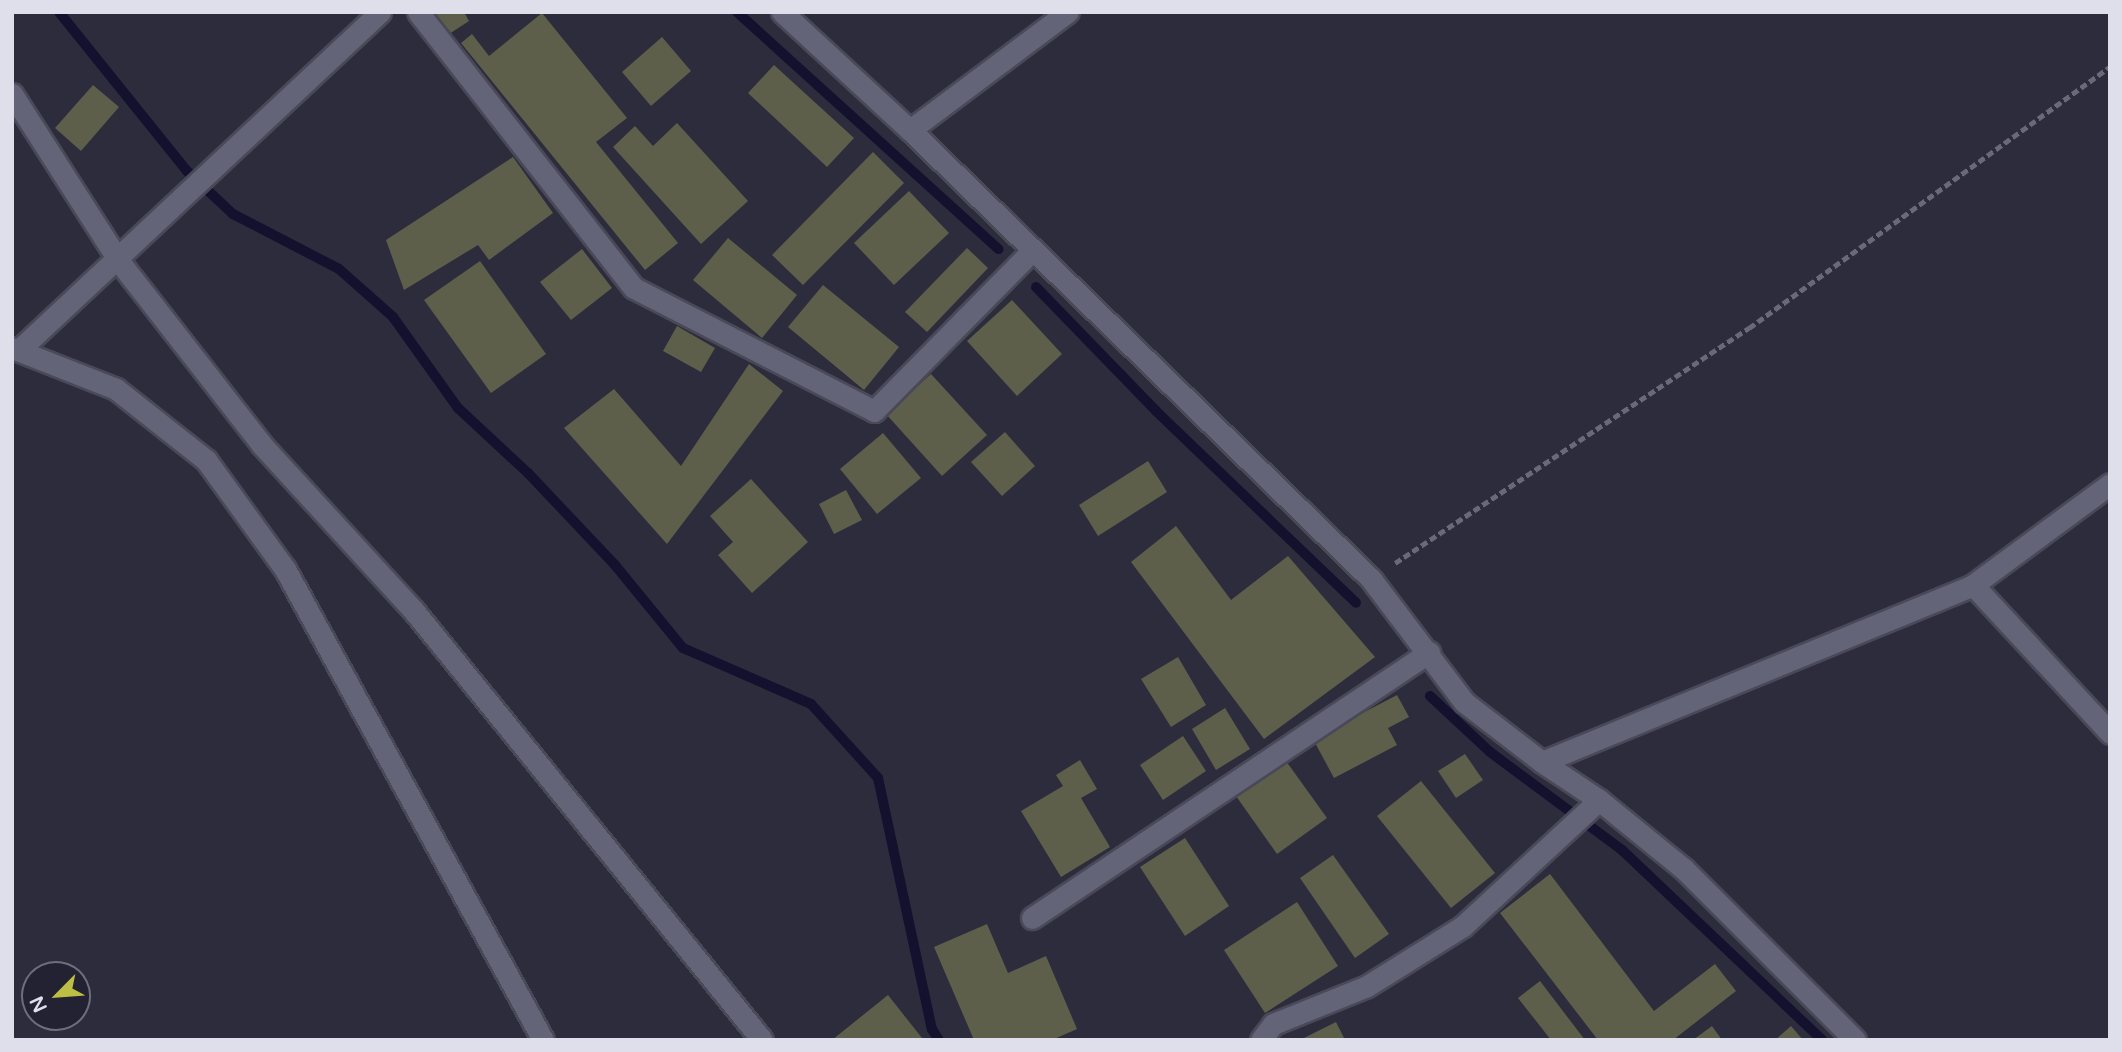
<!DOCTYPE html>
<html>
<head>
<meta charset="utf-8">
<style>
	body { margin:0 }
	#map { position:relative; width:2122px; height:1052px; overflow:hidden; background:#2c2c3d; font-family:"Varela Round",sans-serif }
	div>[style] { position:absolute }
	.stream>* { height:10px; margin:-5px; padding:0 5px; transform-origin:5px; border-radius:5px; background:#13112e }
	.building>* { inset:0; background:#5e5f4b }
	.path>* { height:4.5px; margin-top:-2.25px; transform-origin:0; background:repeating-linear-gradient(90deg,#696978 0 7px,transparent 0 10.5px) }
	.roads { filter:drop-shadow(2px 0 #494958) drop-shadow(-2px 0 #494958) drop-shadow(0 2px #494958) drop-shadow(0 -2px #494958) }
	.lane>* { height:21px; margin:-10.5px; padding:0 10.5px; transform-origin:10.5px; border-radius:10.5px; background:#636478 }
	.street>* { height:21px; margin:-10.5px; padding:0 10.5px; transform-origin:10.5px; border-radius:10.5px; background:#636478 }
	.secondary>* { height:21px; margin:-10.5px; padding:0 10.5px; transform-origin:10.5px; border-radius:10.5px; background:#636478 }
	span { translate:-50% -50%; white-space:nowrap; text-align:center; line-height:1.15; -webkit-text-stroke:7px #223; paint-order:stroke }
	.frame { position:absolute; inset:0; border:14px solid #dfdfeb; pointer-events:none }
	.north { position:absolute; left:21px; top:961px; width:70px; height:70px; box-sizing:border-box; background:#223; border:2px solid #6e6e7d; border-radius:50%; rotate:245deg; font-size:19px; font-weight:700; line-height:28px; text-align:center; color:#dfdfeb }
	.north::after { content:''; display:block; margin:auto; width:24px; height:32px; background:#bcbf43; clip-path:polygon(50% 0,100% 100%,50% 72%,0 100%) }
</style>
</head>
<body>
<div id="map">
	<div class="stream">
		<i style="left:59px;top:12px;width:204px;rotate:51.2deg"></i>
		<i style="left:187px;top:171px;width:63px;rotate:43.1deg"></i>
		<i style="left:233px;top:214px;width:119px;rotate:27.4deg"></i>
		<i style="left:339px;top:269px;width:72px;rotate:41.6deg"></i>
		<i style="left:393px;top:317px;width:112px;rotate:54.5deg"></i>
		<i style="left:458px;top:408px;width:96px;rotate:42.9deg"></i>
		<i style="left:528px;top:473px;width:127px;rotate:46.6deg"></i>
		<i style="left:615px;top:565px;width:107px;rotate:50.7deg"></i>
		<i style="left:683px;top:648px;width:140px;rotate:23.6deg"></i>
		<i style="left:811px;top:704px;width:100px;rotate:47.8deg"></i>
		<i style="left:878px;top:778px;width:257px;rotate:77.9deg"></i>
		<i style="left:932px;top:1029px;width:13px;rotate:58deg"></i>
		<i style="left:737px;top:12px;width:353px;rotate:42.2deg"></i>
		<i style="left:1036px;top:287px;width:173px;rotate:45.9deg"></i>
		<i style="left:1156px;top:411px;width:277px;rotate:43.8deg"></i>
		<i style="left:1430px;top:696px;width:82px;rotate:43deg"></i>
		<i style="left:1490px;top:752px;width:164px;rotate:36.6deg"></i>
		<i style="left:1622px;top:850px;width:276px;rotate:43.5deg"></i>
	</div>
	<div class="building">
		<i style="clip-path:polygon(431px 12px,464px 12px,469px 21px,446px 36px)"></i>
		<i style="clip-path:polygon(542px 13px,627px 118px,596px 142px,678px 243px,645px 270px,461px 43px,472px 34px,489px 56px)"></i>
		<i style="clip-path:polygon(662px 37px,691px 71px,651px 106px,622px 72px)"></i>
		<i style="clip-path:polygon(774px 65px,854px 138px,827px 167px,748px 93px)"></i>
		<i style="clip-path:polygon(93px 85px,119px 107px,81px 151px,55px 128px)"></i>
		<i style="clip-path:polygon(677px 123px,748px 201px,701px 244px,613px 147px,635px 126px,653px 146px)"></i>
		<i style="clip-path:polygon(873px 152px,904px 183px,803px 285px,772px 255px)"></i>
		<i style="clip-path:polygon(513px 157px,553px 213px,489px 260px,478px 245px,404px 290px,386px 240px)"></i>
		<i style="clip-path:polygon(909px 191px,949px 233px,894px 285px,854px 243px)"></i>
		<i style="clip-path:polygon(728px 238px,797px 295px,762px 338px,693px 280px)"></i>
		<i style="clip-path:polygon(967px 248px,988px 268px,927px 332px,905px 312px)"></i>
		<i style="clip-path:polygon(582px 249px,612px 288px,571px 320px,540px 282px)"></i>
		<i style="clip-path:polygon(480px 261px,546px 354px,491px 393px,424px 300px)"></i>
		<i style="clip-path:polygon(823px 285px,899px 347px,864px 390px,788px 327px)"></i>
		<i style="clip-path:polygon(1012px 300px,1062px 354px,1017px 396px,967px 341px)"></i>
		<i style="clip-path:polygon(677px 326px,715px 348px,701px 372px,663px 351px)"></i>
		<i style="clip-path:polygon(749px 364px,783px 391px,667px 544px,564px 428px,614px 389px,681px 466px)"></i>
		<i style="clip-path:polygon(931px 374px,987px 435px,942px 476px,886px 414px)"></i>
		<i style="clip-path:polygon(1005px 432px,1035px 466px,1002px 496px,971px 462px)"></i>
		<i style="clip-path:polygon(883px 433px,921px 478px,877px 514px,840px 469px)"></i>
		<i style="clip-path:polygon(1148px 461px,1167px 492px,1098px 536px,1079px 505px)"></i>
		<i style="clip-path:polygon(751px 479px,808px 542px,752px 593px,718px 555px,733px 542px,710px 516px)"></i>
		<i style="clip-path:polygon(846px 490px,862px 520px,834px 534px,819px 504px)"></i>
		<i style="clip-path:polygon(1176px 526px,1231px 600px,1288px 556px,1375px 657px,1264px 739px,1131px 562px)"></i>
		<i style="clip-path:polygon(1178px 657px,1206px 705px,1171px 727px,1141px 679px)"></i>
		<i style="clip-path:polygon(1397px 695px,1409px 717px,1388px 728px,1397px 745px,1334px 778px,1313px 739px)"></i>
		<i style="clip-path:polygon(1225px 708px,1250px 749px,1216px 770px,1192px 729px)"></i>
		<i style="clip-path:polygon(1183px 736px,1206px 771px,1163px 800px,1140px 765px)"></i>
		<i style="clip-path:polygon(1465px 754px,1483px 780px,1456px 798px,1438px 771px)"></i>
		<i style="clip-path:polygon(1080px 760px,1097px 789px,1081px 798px,1110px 847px,1061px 877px,1021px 811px,1063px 786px,1056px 775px)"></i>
		<i style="clip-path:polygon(1286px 761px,1327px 818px,1277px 854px,1236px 796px)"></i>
		<i style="clip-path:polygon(1421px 781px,1495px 873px,1451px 908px,1377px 816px)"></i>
		<i style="clip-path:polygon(1185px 838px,1229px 906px,1185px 936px,1140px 867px)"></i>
		<i style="clip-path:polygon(1333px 855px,1389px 934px,1355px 958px,1300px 878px)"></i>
		<i style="clip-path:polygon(1550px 874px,1654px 1011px,1715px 964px,1736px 991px,1673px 1040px,1598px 1040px,1500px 913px)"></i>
		<i style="clip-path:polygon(1297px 902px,1338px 966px,1265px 1013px,1224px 950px)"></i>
		<i style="clip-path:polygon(987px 924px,1008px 973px,1046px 956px,1077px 1029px,1052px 1040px,974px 1040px,934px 947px)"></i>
		<i style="clip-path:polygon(1540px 981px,1585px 1040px,1551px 1040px,1518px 998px)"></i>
		<i style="clip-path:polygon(888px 995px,922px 1038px,919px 1040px,832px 1040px)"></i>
		<i style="clip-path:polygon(1336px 1022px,1345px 1040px,1300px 1040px)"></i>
		<i style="clip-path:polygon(1712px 1026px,1722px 1040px,1693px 1040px)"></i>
		<i style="clip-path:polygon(1791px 1026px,1803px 1040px,1775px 1040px)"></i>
	</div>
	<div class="path">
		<i style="left:1395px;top:563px;width:425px;rotate:-33.6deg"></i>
		<i style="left:1749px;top:328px;width:445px;rotate:-35.9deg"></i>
	</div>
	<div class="roads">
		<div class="lane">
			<i style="left:118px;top:260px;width:233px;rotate:52.1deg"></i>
			<i style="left:261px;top:444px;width:226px;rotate:47.5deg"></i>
			<i style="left:414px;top:611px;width:552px;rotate:50.95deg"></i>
		</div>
		<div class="street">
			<i style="left:418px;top:12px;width:350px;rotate:52deg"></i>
			<i style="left:634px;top:288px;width:270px;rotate:27.1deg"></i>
			<i style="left:874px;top:411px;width:226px;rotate:-45.4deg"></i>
			<i style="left:782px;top:12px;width:174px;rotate:42.7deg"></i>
			<i style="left:910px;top:130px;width:644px;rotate:44.24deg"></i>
			<i style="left:1371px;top:579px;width:154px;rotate:52.9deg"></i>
			<i style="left:1464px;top:702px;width:98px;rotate:37.6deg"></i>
			<i style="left:1542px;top:762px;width:69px;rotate:33.7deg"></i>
			<i style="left:1599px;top:800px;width:109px;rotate:39.1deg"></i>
			<i style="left:1684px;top:869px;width:242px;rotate:45deg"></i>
			<i style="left:12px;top:94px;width:197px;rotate:57.4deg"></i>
			<i style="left:910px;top:130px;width:197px;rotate:-36.8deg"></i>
			<i style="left:20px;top:349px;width:493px;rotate:-43.1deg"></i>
			<i style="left:1973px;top:585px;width:202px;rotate:47.2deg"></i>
			<i style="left:1542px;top:762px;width:466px;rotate:-22.3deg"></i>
			<i style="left:1973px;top:585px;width:170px;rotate:-36.4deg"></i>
			<i style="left:1032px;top:918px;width:478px;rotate:-33.8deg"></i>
			<i style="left:1261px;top:1040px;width:20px;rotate:-53deg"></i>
			<i style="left:1273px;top:1024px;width:101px;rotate:-22deg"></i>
			<i style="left:1367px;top:986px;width:113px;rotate:-32deg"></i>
			<i style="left:1463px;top:926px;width:185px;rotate:-42.8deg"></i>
		</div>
		<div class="secondary">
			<i style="left:12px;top:348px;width:112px;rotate:21.5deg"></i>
			<i style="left:116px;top:389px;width:115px;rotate:38.3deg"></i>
			<i style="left:206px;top:460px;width:135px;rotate:54.1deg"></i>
			<i style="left:285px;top:569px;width:537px;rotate:61.29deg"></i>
		</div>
	</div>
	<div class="frame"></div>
	<div class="north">N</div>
</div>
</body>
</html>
